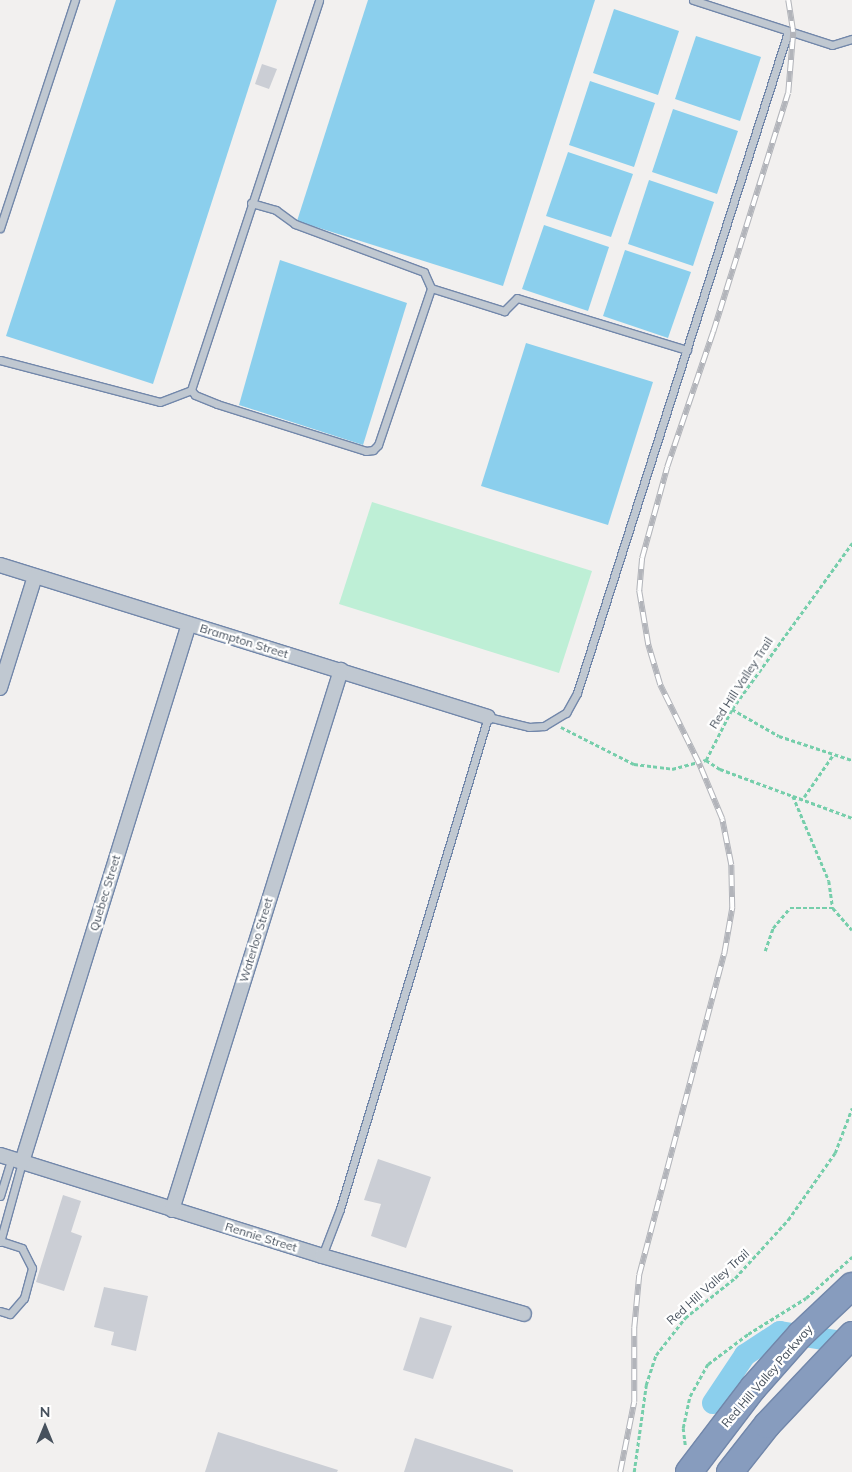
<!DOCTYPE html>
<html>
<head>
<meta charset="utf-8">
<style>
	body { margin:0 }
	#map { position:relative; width:852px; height:1472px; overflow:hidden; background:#f2f0ef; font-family:Mulish,sans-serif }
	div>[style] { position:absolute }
	.green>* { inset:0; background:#beefd6 }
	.water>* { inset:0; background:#8bcfed }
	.river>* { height:22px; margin:-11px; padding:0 11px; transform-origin:11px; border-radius:11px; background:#8bcfed }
	.building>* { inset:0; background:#cbced5 }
	.path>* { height:2.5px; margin-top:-1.25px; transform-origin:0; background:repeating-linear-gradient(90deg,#76ceab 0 4px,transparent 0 6.5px) }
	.roads { filter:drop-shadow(1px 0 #7287aa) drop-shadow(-1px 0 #7287aa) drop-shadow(0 1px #7287aa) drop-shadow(0 -1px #7287aa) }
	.lane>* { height:7px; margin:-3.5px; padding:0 3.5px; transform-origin:3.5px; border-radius:3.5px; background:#c0c8d1 }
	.street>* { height:14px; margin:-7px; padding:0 7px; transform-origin:7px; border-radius:7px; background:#c0c8d1 }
	.highway>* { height:26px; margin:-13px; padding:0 13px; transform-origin:13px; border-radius:13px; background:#879cbe }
	.rail>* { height:5.5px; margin-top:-2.75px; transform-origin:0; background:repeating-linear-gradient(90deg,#fff 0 11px,#b2b4ba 0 22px); box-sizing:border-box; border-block:1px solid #b2b4ba }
	.bridges { filter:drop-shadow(1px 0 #7287aa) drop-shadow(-1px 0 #7287aa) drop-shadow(0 1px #7287aa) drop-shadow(0 -1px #7287aa) }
	.highway-bridge>* { height:26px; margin:-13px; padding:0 13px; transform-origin:13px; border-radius:13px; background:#879cbe }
	span { translate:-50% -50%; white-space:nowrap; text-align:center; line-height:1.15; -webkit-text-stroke:4.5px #fff; paint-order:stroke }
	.street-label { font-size:12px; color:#47515d }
	.north { position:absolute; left:20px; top:1402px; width:50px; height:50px; -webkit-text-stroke:4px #fff; paint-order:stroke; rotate:0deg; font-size:14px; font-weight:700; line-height:20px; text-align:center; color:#47515d }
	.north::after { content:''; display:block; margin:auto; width:18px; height:22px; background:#47515d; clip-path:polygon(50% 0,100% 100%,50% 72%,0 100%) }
</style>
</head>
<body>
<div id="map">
	<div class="green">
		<i style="clip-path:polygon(372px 502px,592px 571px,559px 673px,339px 604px)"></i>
	</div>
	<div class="water">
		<i style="clip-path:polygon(116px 0,277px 0,153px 384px,6px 336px)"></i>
		<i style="clip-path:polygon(368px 0,595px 0,503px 286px,297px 221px)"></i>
		<i style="clip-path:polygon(614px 9px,679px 31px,658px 95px,593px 73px)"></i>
		<i style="clip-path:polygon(696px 36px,761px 57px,740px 121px,675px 99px)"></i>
		<i style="clip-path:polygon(590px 81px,655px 103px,634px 167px,569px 145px)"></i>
		<i style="clip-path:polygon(673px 109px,738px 131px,717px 194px,652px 172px)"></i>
		<i style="clip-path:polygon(568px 152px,633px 174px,611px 237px,546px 216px)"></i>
		<i style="clip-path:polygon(649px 180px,714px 202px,693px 266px,628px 244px)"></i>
		<i style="clip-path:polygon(544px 225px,609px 247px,588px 311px,522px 289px)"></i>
		<i style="clip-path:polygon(625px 250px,691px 272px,668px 338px,603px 316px)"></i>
		<i style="clip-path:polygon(280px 260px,407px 303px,363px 445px,239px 405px)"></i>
		<i style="clip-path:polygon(526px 343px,653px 382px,608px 525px,481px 486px)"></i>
	</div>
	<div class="river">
		<i style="left:713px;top:1403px;width:58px;rotate:-56.3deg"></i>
		<i style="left:745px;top:1355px;width:42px;rotate:-33.3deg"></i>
		<i style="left:780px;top:1332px;width:63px;rotate:9.2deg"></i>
		<i style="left:842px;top:1342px;width:11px;rotate:-22deg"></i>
	</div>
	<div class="building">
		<i style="clip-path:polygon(262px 64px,277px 69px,269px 89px,255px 84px)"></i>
		<i style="clip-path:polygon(378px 1159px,431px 1177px,406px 1248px,371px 1236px,381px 1204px,364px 1200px)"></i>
		<i style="clip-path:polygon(63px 1195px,81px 1201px,71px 1232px,82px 1236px,64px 1291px,36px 1282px)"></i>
		<i style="clip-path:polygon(104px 1287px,148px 1296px,136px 1351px,111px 1345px,114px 1332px,94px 1327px)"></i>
		<i style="clip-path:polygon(420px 1317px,452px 1326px,433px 1379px,403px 1370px)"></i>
		<i style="clip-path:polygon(218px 1432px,338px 1470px,337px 1472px,205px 1472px)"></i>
		<i style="clip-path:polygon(415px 1438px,513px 1470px,513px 1472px,404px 1472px)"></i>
	</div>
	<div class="path">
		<i style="left:732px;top:709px;width:54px;rotate:29.9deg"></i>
		<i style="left:779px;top:736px;width:77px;rotate:18.2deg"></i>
		<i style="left:561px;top:727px;width:82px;rotate:26.9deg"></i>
		<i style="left:634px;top:764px;width:38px;rotate:7deg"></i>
		<i style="left:672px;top:769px;width:35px;rotate:-15deg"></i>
		<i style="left:706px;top:760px;width:57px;rotate:-63deg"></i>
		<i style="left:732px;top:709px;width:205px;rotate:-54.1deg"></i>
		<i style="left:706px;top:760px;width:17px;rotate:33deg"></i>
		<i style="left:720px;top:769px;width:78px;rotate:20.3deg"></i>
		<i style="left:793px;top:796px;width:92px;rotate:67deg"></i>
		<i style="left:829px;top:881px;width:27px;rotate:82deg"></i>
		<i style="left:833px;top:908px;width:29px;rotate:49deg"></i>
		<i style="left:793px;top:796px;width:63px;rotate:20.4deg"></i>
		<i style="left:804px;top:797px;width:51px;rotate:-55.4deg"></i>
		<i style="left:765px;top:951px;width:24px;rotate:-71deg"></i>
		<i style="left:773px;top:928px;width:26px;rotate:-50deg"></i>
		<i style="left:790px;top:908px;width:43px"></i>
		<i style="left:685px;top:1445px;width:17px;rotate:-97deg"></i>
		<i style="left:683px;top:1428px;width:33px;rotate:-78deg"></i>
		<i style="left:690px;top:1396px;width:37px;rotate:-61deg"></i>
		<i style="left:708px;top:1364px;width:50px;rotate:-36.9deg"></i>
		<i style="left:748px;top:1334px;width:68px;rotate:-31.8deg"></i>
		<i style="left:806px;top:1298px;width:62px;rotate:-41.7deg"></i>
		<i style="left:634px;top:1472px;width:88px;rotate:-82.1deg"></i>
		<i style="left:646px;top:1385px;width:32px;rotate:-72deg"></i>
		<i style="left:656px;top:1355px;width:47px;rotate:-51.9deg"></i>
		<i style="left:685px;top:1318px;width:64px;rotate:-38.7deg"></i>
		<i style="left:735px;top:1278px;width:79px;rotate:-47.6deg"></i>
		<i style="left:788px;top:1220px;width:82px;rotate:-55deg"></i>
		<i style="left:835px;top:1153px;width:48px;rotate:-69.3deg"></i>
	</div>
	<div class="roads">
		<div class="lane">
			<i style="left:693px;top:0;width:146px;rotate:17.9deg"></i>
			<i style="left:832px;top:45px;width:21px;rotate:-17deg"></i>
			<i style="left:0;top:228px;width:240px;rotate:-71.8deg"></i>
			<i style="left:431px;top:288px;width:77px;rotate:17.5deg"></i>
			<i style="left:504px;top:311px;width:18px;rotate:-45deg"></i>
			<i style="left:517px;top:298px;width:178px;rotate:17deg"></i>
			<i style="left:0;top:360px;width:165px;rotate:14.7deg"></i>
			<i style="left:160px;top:402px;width:33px;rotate:-21deg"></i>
			<i style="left:191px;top:390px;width:410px;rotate:-71.8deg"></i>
			<i style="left:191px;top:390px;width:6px;rotate:51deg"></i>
			<i style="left:195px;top:395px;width:24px;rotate:22deg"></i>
			<i style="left:217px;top:404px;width:156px;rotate:17.5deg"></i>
			<i style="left:366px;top:451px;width:7px;rotate:-8deg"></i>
			<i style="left:373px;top:450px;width:7px;rotate:-45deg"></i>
			<i style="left:378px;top:445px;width:166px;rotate:-71.3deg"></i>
			<i style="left:431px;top:288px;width:17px;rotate:-114deg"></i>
			<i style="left:424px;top:272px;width:138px;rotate:-159.6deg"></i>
			<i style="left:295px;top:224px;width:24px;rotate:-144deg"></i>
			<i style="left:276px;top:210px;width:26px;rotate:-164deg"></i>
			<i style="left:0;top:1196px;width:39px;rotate:-73deg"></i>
			<i style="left:0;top:1242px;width:83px;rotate:-74.6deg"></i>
			<i style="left:322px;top:1256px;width:50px;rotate:-69deg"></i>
			<i style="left:340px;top:1209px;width:514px;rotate:-73.26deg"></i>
			<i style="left:488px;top:717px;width:42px;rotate:13.7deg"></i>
			<i style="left:529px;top:727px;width:15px;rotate:-4deg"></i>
			<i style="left:544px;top:726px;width:26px;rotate:-31deg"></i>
			<i style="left:566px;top:713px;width:23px;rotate:-61deg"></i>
			<i style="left:577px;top:693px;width:694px;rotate:-72.3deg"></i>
			<i style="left:0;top:1311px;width:10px;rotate:17deg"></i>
			<i style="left:10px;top:1314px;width:21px;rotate:-49deg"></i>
			<i style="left:24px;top:1298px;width:31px;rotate:-75deg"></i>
			<i style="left:32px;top:1268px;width:22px;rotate:-117deg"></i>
			<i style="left:22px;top:1248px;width:23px;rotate:-162deg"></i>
		</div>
		<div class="street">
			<i style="left:0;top:565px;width:511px;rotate:17.3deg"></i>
			<i style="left:0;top:688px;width:117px;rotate:-72.6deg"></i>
			<i style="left:0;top:1155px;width:337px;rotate:17.4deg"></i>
			<i style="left:322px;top:1256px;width:210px;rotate:16deg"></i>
			<i style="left:22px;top:1162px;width:563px;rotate:-72.76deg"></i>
			<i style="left:172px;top:1210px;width:566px;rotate:-72.62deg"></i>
		</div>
		<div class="highway">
			<i style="left:730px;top:1472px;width:60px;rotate:-51.8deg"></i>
			<i style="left:767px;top:1425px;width:124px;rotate:-46.6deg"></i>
		</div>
	</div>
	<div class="rail">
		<i style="left:620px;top:1472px;width:71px;rotate:-78.7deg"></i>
		<i style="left:634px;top:1402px;width:74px;rotate:-90deg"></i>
		<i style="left:634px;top:1328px;width:53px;rotate:-84.6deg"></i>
		<i style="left:639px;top:1275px;width:332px;rotate:-75.2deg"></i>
		<i style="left:724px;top:954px;width:47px;rotate:-80.1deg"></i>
		<i style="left:732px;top:908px;width:43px;rotate:-91.3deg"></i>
		<i style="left:731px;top:865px;width:47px;rotate:-101.1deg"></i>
		<i style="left:722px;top:819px;width:60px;rotate:-112.7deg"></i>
		<i style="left:699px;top:764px;width:88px;rotate:-116.3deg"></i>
		<i style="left:660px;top:685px;width:42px;rotate:-106.7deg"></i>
		<i style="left:648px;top:645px;width:55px;rotate:-99.5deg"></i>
		<i style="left:639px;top:591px;width:33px;rotate:-85deg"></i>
		<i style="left:642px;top:558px;width:94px;rotate:-74.6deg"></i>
		<i style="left:667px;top:467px;width:143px;rotate:-71.2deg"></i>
		<i style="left:713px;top:332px;width:250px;rotate:-72.6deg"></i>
		<i style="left:788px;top:93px;width:61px;rotate:-85.3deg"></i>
		<i style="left:793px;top:32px;width:32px;rotate:-99deg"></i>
	</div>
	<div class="bridges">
		<div class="highway-bridge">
			<i style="left:689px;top:1472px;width:106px;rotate:-52.7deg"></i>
			<i style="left:753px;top:1388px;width:72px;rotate:-48.4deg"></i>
			<i style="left:801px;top:1334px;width:70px;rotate:-43.3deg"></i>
		</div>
	</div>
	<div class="street-label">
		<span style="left:244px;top:641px;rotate:17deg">Brampton Street</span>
		<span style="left:741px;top:683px;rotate:-57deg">Red Hill Valley Trail</span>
		<span style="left:105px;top:893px;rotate:-73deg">Quebec Street</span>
		<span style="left:256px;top:940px;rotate:-73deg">Waterloo Street</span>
		<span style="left:261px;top:1237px;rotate:17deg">Rennie Street</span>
		<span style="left:708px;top:1287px;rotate:-42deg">Red Hill Valley Trail</span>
		<span style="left:767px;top:1376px;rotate:-49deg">Red Hill Valley Parkway</span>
	</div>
	<div class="north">N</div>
</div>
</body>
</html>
